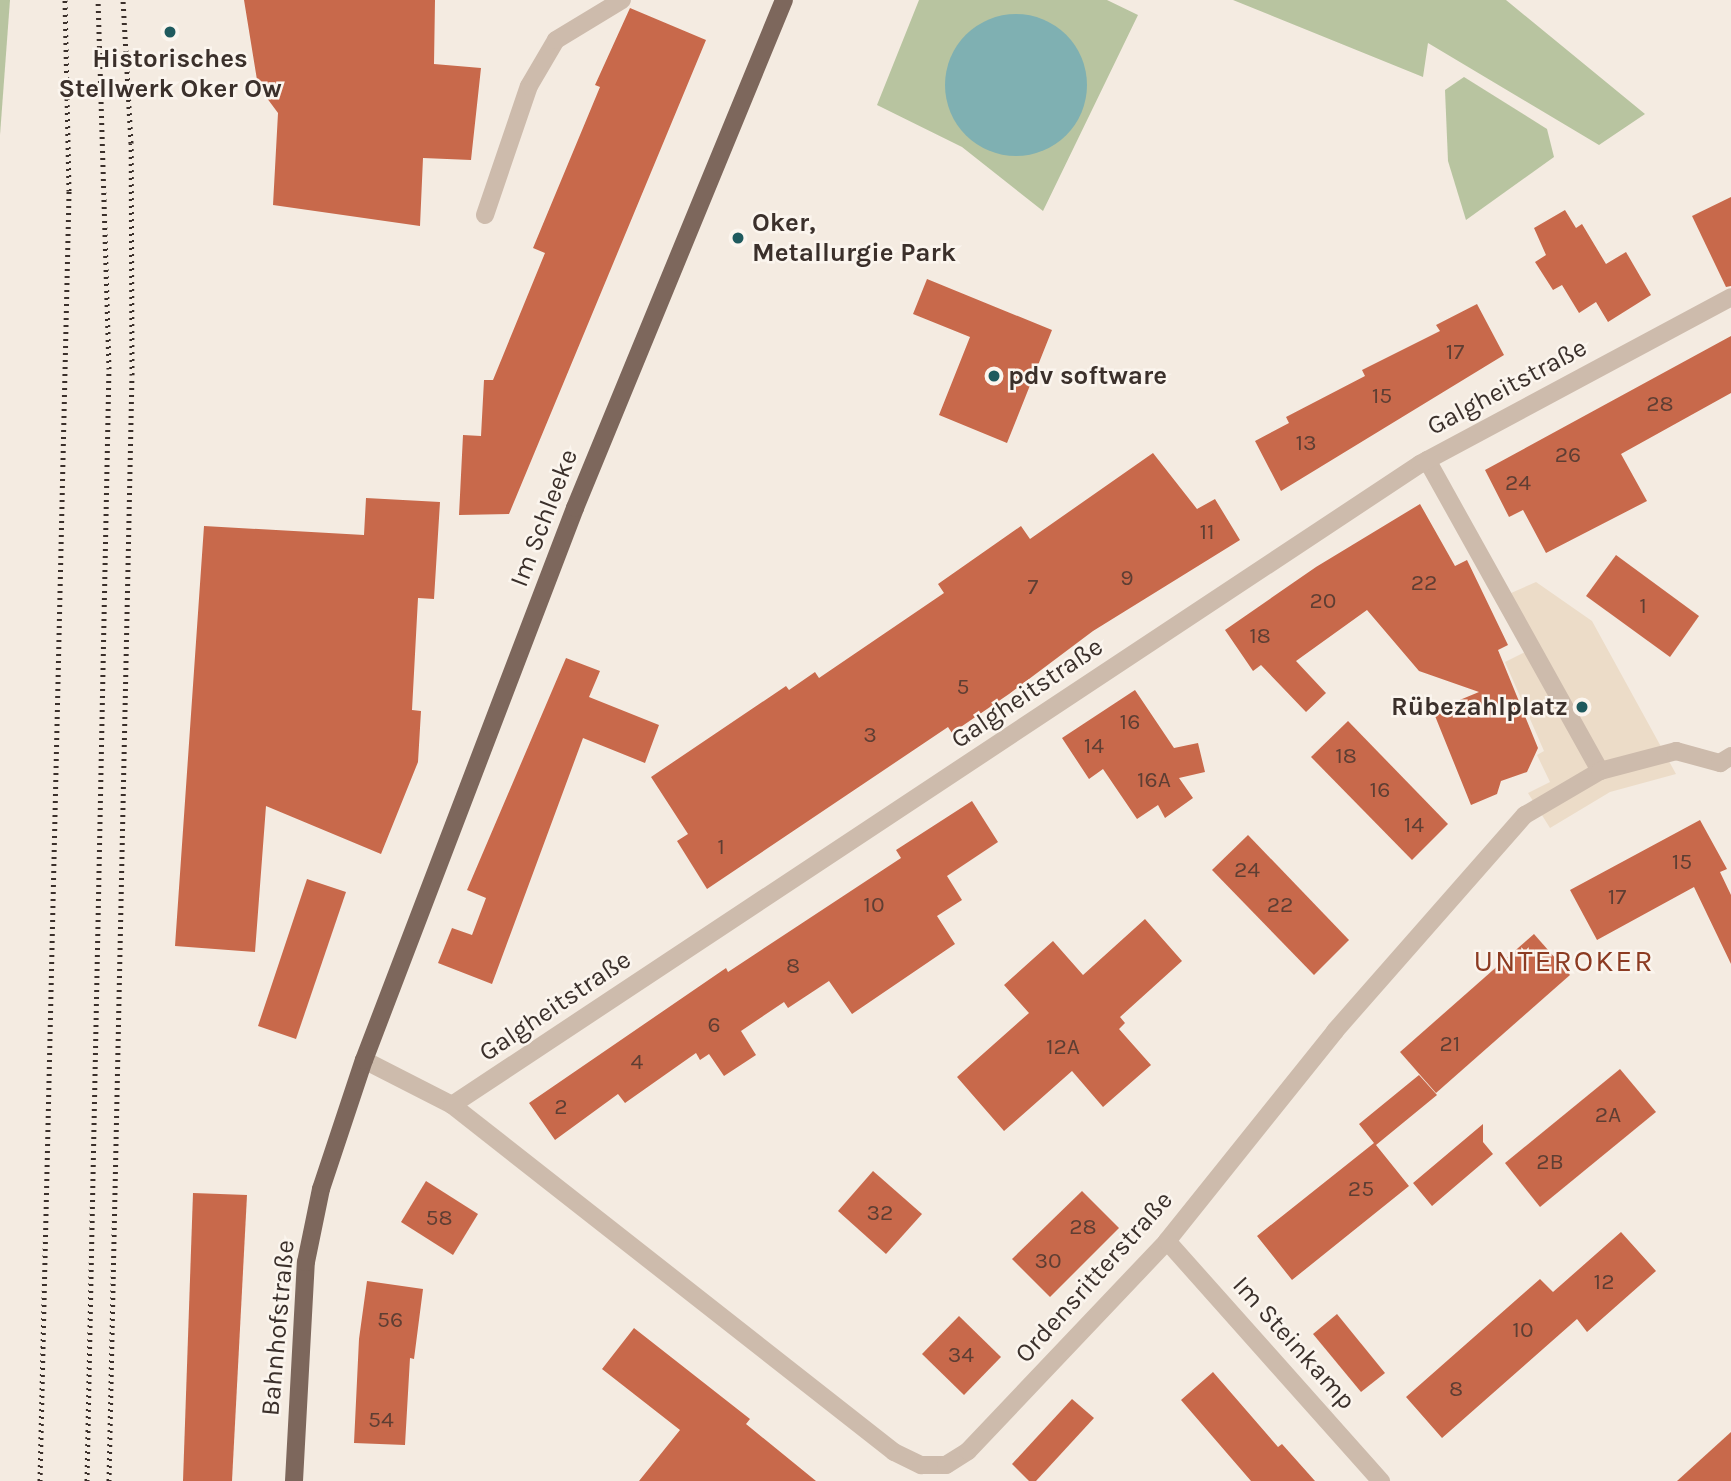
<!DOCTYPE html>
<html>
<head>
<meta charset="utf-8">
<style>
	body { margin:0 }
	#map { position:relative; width:1731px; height:1481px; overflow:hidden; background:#f4ebe1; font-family:Karla,sans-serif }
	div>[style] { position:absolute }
	.green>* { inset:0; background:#b8c4a0 }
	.plaza>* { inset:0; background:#ecdcc8 }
	.water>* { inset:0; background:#7fb0b2 }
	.round { border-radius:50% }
	.building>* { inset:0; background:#c8694b }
	.lane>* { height:18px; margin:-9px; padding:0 9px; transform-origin:9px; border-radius:9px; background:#cdbbac }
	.street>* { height:18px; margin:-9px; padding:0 9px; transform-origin:9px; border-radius:9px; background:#cdbbac }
	.primary>* { height:18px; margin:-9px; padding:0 9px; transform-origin:9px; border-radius:9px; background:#7d675c }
	.rail>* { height:5px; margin-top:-2.5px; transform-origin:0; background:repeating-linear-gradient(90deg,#3b302b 0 2px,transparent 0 7px) }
	.dots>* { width:19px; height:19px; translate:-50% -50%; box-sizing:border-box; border:4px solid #fbf5ee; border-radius:50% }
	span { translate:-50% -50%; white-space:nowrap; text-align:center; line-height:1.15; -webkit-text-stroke:5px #fbf5ee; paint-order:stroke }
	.number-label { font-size:23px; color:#5e3e33 }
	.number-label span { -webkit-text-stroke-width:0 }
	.poi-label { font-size:26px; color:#3b302b; font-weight:700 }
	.left { translate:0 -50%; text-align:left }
	.right { translate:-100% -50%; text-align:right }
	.street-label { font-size:26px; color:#3b302b }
	.quarter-label { font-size:30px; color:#8c3b22; letter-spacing:2px }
</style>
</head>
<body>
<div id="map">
	<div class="green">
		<i style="clip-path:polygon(0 0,10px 0,0 135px)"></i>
		<i style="clip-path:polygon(919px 0,1107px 0,1138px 15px,1043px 211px,962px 147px,877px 105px)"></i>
		<i style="clip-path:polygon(1233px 0,1506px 0,1645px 114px,1599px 145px,1428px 43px,1423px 77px)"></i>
		<i style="clip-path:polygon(1464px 77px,1547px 129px,1554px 157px,1466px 220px,1448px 161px,1445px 90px)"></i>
	</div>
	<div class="plaza">
		<i style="clip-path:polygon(1536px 582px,1592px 621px,1676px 774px,1610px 792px,1550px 828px,1528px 793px,1550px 782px,1537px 755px,1544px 751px,1505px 662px,1525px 652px,1495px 600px)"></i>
	</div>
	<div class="water">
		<i class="round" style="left:945px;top:14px;width:142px;height:142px"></i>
	</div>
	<div class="building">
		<i style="clip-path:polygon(244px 0,435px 0,434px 64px,481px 68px,471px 160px,423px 158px,420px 226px,273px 205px,278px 113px,258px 86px)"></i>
		<i style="clip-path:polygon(630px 8px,706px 40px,509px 514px,459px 515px,463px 435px,481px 436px,484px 380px,493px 380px,545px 253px,533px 248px,600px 87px,595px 85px)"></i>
		<i style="clip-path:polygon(1731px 197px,1731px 286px,1726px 287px,1692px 216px)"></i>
		<i style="clip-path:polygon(1565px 210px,1576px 228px,1582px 224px,1606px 264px,1626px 252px,1651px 295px,1608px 322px,1596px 302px,1579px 313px,1562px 285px,1553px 290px,1535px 262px,1546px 255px,1534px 228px)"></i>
		<i style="clip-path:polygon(927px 279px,1052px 330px,1007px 443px,939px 415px,970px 337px,913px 314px)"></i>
		<i style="clip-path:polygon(1477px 304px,1504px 355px,1281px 491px,1255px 441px,1289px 423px,1286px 417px,1365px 376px,1362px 370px,1440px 331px,1436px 325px)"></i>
		<i style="clip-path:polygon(1731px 336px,1731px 393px,1621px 454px,1647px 501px,1546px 553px,1523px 510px,1509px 517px,1485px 470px)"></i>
		<i style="clip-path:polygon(1153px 453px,1197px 509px,1215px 499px,1240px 540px,1093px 631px,1009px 694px,952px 733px,948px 727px,707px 889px,677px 841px,688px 834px,651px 777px,786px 686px,789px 690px,815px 672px,819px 678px,944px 593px,938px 584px,1021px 526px,1030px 539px)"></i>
		<i style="clip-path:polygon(366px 498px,440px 502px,434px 599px,418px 598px,412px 710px,421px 711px,418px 762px,381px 854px,266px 806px,255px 952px,175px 946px,204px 526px,364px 535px)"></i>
		<i style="clip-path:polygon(1420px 504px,1455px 566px,1467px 560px,1508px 645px,1498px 650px,1538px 748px,1527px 772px,1501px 781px,1497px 794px,1471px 805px,1433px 711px,1479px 692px,1419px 671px,1367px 610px,1296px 661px,1326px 693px,1306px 712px,1261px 665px,1253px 671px,1225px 630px,1316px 567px)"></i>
		<i style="clip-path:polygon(1616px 555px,1699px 616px,1670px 657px,1586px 596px)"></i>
		<i style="clip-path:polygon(566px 658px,600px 671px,589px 697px,659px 725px,645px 763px,583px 738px,492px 984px,438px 963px,452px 928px,472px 935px,486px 898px,467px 890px)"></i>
		<i style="clip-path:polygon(1135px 690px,1174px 748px,1198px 743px,1205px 772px,1179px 778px,1193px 798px,1165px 818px,1158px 805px,1137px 819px,1103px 769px,1089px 779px,1062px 738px)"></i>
		<i style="clip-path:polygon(1348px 721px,1448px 824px,1412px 860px,1311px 757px)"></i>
		<i style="clip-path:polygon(972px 801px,998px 842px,947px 876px,962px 900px,937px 916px,955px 944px,852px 1014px,829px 981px,788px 1008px,784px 1002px,741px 1031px,756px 1055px,724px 1076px,709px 1054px,700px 1060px,696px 1053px,625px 1103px,618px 1094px,555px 1140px,529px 1103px,726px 968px,728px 972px,901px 858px,896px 850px)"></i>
		<i style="clip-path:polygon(1700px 820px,1727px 869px,1720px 872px,1731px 895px,1731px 964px,1694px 887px,1597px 940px,1570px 890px)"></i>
		<i style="clip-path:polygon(1248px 835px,1349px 940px,1314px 975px,1212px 870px)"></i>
		<i style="clip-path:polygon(307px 879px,346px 892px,296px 1039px,258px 1026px)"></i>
		<i style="clip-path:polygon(1145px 919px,1182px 961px,1120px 1017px,1125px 1023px,1119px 1029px,1151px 1065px,1103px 1107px,1072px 1071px,1004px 1131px,957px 1077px,1029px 1013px,1004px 985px,1053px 941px,1083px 975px)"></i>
		<i style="clip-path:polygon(1534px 934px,1570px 975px,1436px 1093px,1400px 1052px)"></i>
		<i style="clip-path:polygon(1620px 1069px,1656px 1112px,1540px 1207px,1505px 1163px)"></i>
		<i style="clip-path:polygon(1419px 1075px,1437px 1095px,1376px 1145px,1409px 1186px,1292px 1280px,1257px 1236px,1374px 1143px,1359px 1124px)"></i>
		<i style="clip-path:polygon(1483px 1124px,1483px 1142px,1493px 1154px,1432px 1206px,1413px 1183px)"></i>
		<i style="clip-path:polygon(873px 1171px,922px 1214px,886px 1254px,838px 1211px)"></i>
		<i style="clip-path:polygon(426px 1181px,478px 1214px,453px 1255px,401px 1222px)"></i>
		<i style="clip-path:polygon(1082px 1191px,1119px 1228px,1050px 1297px,1012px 1259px)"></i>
		<i style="clip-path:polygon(193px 1193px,247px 1195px,232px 1481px,183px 1481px)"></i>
		<i style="clip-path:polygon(1621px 1232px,1656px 1271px,1587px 1332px,1577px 1319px,1442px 1438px,1406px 1397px,1540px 1279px,1553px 1292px)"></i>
		<i style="clip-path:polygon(367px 1281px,423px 1289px,414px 1359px,410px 1358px,405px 1445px,354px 1443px,359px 1339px)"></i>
		<i style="clip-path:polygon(1337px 1314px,1385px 1373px,1361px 1392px,1313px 1334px)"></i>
		<i style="clip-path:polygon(959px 1316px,1001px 1357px,964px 1395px,922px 1354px)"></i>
		<i style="clip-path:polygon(634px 1328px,750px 1419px,746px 1424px,816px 1481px,639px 1481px,680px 1430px,602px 1369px)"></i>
		<i style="clip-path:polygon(1213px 1372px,1278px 1447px,1282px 1444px,1315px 1481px,1251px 1481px,1181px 1400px)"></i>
		<i style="clip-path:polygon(1072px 1399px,1094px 1418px,1036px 1481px,1029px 1481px,1012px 1464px)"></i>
		<i style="clip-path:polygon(1731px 1432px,1731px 1481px,1677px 1481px)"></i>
	</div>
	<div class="lane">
		<i style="left:485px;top:215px;width:136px;rotate:-71.2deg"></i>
		<i style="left:529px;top:86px;width:53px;rotate:-59.6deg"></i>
		<i style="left:556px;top:40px;width:77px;rotate:-31.2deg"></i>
	</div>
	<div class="street">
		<i style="left:1427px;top:460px;width:356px;rotate:60.9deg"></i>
		<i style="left:364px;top:1060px;width:99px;rotate:27.1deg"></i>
		<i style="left:452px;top:1105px;width:562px;rotate:38.13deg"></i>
		<i style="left:894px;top:1452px;width:30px;rotate:26deg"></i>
		<i style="left:921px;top:1465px;width:25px"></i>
		<i style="left:946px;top:1465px;width:26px;rotate:-32deg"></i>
		<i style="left:968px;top:1451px;width:289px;rotate:-46.5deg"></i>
		<i style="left:1167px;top:1241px;width:269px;rotate:-51.3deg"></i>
		<i style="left:1335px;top:1031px;width:288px;rotate:-48.7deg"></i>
		<i style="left:1525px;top:815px;width:87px;rotate:-30.4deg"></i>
		<i style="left:1600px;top:771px;width:79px;rotate:-14.7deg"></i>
		<i style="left:1676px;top:751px;width:46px;rotate:15.3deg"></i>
		<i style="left:1720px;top:763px;width:13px;rotate:-32deg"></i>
		<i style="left:452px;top:1105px;width:1161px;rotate:-33.51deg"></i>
		<i style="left:1420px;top:464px;width:353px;rotate:-28.2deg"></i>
		<i style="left:1167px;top:1241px;width:322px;rotate:48.3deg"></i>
	</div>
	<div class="primary">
		<i style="left:294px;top:1481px;width:219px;rotate:-86.9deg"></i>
		<i style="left:306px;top:1262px;width:75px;rotate:-78.4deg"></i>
		<i style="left:321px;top:1189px;width:136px;rotate:-71.6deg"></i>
		<i style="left:364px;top:1060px;width:591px;rotate:-69.08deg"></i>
		<i style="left:575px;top:508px;width:549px;rotate:-67.64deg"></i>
	</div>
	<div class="rail">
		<i style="left:40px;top:1481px;width:1290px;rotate:-88.71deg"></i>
		<i style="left:69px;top:191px;width:191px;rotate:-91.2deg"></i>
		<i style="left:87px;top:1481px;width:1112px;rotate:-88.87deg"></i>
		<i style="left:109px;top:369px;width:369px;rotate:-91.7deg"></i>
		<i style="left:109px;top:1481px;width:1106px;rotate:-88.81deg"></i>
		<i style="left:132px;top:375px;width:232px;rotate:-90.2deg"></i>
		<i style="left:131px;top:143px;width:143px;rotate:-93.2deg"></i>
	</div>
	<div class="dots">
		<i style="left:170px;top:32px;background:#1f5a5e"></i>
		<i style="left:738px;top:238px;background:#1f5a5e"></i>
		<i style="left:994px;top:376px;background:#1f5a5e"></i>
		<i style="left:1582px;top:707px;background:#1f5a5e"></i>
	</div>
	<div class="number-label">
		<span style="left:1455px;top:352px">17</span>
		<span style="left:1382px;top:396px">15</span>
		<span style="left:1660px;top:404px">28</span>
		<span style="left:1306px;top:443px">13</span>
		<span style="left:1568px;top:455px">26</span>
		<span style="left:1518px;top:483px">24</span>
		<span style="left:1207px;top:532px">11</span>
		<span style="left:1127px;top:578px">9</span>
		<span style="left:1424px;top:583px">22</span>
		<span style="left:1033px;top:587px">7</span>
		<span style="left:1323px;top:601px">20</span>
		<span style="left:1643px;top:606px">1</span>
		<span style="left:1260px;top:636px">18</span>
		<span style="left:963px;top:687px">5</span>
		<span style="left:1130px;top:722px">16</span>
		<span style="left:870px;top:735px">3</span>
		<span style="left:1094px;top:746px">14</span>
		<span style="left:1346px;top:756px">18</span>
		<span style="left:1154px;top:780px">16A</span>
		<span style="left:1380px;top:790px">16</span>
		<span style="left:1414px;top:825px">14</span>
		<span style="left:721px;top:847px">1</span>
		<span style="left:1682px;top:862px">15</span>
		<span style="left:1247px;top:870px">24</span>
		<span style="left:1617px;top:897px">17</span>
		<span style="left:874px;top:905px">10</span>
		<span style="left:1280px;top:905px">22</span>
		<span style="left:793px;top:966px">8</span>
		<span style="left:714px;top:1025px">6</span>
		<span style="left:1450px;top:1044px">21</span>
		<span style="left:1063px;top:1047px">12A</span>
		<span style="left:637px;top:1062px">4</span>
		<span style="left:561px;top:1107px">2</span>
		<span style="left:1608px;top:1115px">2A</span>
		<span style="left:1550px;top:1162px">2B</span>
		<span style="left:1361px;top:1189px">25</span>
		<span style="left:880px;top:1213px">32</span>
		<span style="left:439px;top:1218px">58</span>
		<span style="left:1083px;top:1227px">28</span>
		<span style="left:1048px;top:1261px">30</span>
		<span style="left:1604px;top:1282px">12</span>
		<span style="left:390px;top:1320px">56</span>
		<span style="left:1523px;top:1330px">10</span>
		<span style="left:961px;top:1355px">34</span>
		<span style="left:1456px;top:1389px">8</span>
		<span style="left:381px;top:1420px">54</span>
	</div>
	<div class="poi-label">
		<span style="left:170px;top:74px">Historisches<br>Stellwerk Oker Ow</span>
		<span class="left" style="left:752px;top:238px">Oker,<br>Metallurgie Park</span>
		<span class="left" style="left:1008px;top:376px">pdv software</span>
		<span class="right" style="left:1568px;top:707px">Rübezahlplatz</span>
	</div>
	<div class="street-label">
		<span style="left:1507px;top:387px;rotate:-28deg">Galgheitstraße</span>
		<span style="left:544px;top:518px;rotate:-69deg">Im Schleeke</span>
		<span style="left:1027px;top:693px;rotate:-34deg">Galgheitstraße</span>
		<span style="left:555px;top:1006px;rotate:-34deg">Galgheitstraße</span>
		<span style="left:1094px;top:1277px;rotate:-48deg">Ordensritterstraße</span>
		<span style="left:278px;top:1328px;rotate:-85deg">Bahnhofstraße</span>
		<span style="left:1294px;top:1343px;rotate:48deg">Im Steinkamp</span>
	</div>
	<div class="quarter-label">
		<span style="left:1564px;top:961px">UNTEROKER</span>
	</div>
</div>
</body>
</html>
